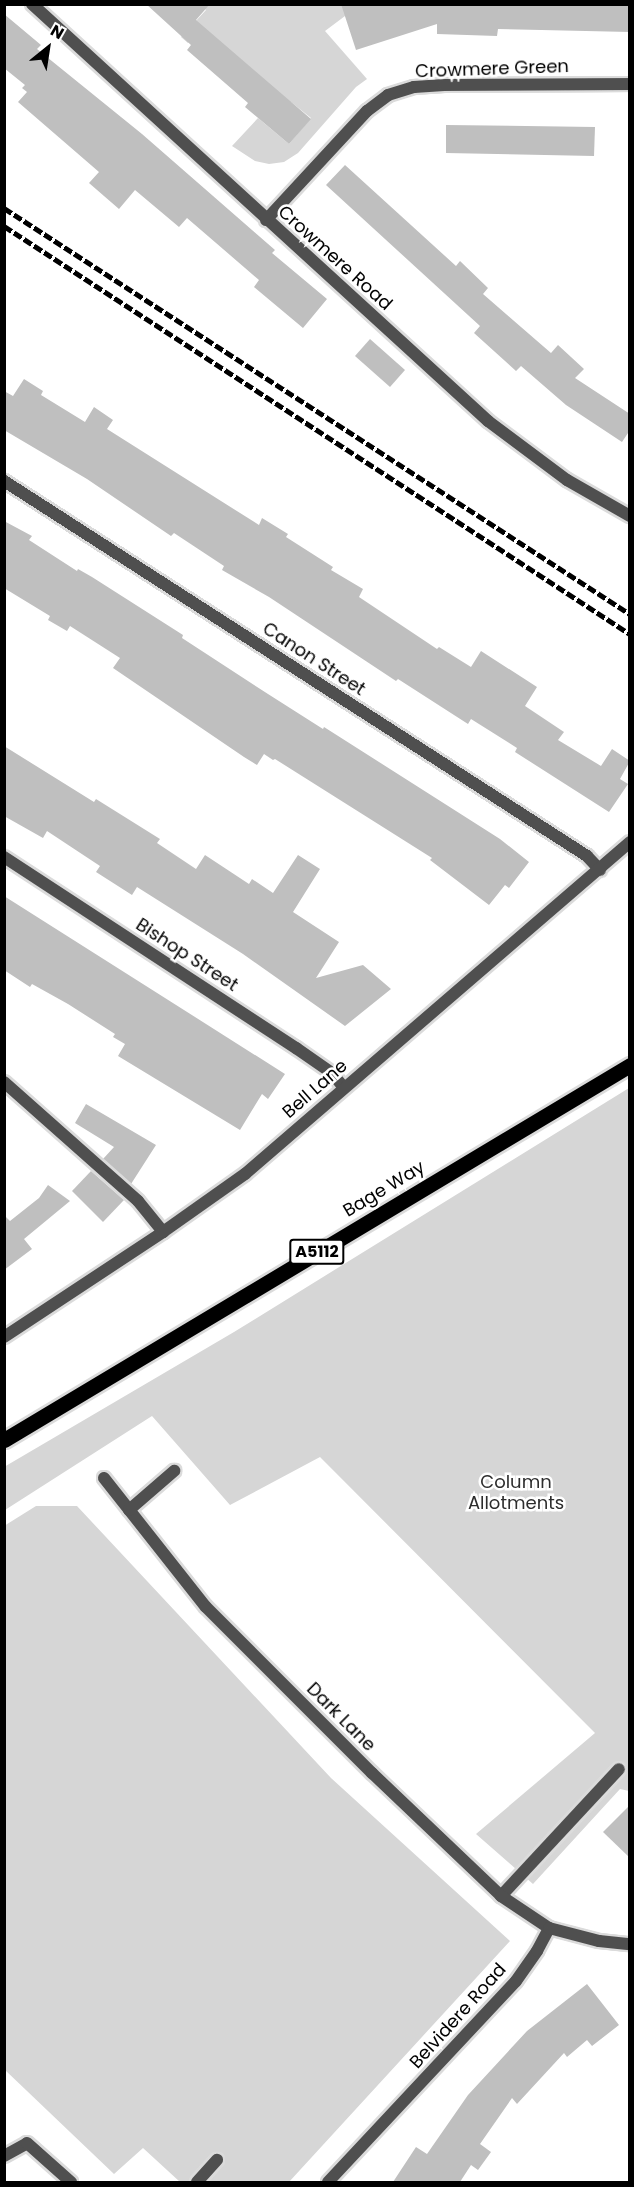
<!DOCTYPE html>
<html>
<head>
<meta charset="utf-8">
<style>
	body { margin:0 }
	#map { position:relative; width:634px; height:2187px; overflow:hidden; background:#fff; font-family:Poppins,sans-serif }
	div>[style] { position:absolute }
	.green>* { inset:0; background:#d6d6d6 }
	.building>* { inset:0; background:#bfbfbf }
	.roads { filter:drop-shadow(2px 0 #dbdbdb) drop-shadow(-2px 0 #dbdbdb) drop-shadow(0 2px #dbdbdb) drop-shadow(0 -2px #dbdbdb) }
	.service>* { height:12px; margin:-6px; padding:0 6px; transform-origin:6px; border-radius:6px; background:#4f4f4f }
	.minor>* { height:12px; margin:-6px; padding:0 6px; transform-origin:6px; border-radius:6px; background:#4f4f4f }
	.primary>* { height:15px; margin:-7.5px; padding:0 7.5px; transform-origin:7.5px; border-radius:7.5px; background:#000 }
	.rail>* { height:4.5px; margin-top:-2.25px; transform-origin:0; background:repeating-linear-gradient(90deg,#000 0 9px,transparent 0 12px) }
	span { translate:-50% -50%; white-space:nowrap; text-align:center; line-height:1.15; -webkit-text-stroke:5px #fff; paint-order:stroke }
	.shield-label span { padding:2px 4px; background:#fff; border:2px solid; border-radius:4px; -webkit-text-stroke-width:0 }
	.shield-label { font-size:16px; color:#000; font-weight:700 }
	.street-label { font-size:18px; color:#000 }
	.park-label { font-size:18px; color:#2d2d2d }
	.frame { position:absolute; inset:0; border:6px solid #000; pointer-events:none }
	.north { position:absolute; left:18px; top:18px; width:60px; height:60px; -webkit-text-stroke:4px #fff; paint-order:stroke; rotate:30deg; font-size:16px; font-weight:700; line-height:24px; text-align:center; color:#000 }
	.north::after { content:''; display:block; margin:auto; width:21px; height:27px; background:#000; clip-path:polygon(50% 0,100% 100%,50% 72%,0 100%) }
</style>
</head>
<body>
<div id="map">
	<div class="green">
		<i style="clip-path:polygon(201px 5px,353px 5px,345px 16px,325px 31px,367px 79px,356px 87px,298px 153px,284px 162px,269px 164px,255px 161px,232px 146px,258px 118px,289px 144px,311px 118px,291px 102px,284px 109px,202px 26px,188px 43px,181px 37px,206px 10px)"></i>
		<i style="clip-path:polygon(629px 1088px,629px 1791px,620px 1789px,533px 1884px,476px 1834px,595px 1733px,320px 1457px,230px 1505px,152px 1416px,5px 1510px,4px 1467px,234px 1332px)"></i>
		<i style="clip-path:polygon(36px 1506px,77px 1506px,331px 1778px,510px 1941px,289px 2182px,180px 2182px,143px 2148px,114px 2174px,5px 2070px,4px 1526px)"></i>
	</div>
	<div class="building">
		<i style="clip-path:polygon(146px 4px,210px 4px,196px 20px,311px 119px,289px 144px,245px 107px,248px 103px,187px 50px,191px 45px)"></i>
		<i style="clip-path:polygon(341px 4px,630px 5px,630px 32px,498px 29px,497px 36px,437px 34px,437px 24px,356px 50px)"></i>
		<i style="clip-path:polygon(4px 14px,41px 45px,37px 49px,142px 134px,275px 250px,272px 253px,327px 299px,303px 328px,254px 287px,259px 280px,187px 218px,179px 227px,135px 190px,119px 209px,89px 183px,99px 172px,18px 102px,27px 92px,22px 88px,25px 85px,4px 68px)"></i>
		<i style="clip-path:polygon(446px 125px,595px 127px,594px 156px,446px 153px)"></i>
		<i style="clip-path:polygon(345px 165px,456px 266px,460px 261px,488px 288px,483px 294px,551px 353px,558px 345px,584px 369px,575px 378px,630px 414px,630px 430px,622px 442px,566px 405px,521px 366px,516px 371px,474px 333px,480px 326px,326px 185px)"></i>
		<i style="clip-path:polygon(370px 339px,405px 370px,390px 387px,355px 356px)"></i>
		<i style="clip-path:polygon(24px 379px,43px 391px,41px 395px,85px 422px,94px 407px,113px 420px,107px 429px,259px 525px,262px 518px,288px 534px,286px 537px,333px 567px,331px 570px,363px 589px,359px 597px,437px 649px,439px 647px,471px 667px,481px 651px,537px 687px,525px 706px,564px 732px,558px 740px,601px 766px,612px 749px,630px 761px,620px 779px,628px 784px,609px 812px,515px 752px,517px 748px,471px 719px,468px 724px,398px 679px,396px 681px,269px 597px,222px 570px,224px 566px,174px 533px,171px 536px,87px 479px,4px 430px,4px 391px,13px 396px)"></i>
		<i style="clip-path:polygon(4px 521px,32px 536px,29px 540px,77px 571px,78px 569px,92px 577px,183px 635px,182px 638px,268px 694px,323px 729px,324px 727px,500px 839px,529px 862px,509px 888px,505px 885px,489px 905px,430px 860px,432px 858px,275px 759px,273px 760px,264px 754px,257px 765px,244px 757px,113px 668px,120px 658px,70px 626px,67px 631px,48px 620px,50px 616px,4px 588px)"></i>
		<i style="clip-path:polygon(4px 746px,94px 802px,96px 799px,160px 839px,157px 843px,196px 869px,205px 855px,249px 884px,252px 879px,273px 893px,298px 855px,320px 869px,293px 912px,339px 942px,316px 978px,363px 965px,391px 989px,345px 1026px,243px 954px,137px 887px,132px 895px,96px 872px,100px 866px,47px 831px,43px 838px,4px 816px)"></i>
		<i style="clip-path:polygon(4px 896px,285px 1074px,268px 1099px,262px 1094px,240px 1130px,118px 1056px,125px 1044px,113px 1037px,115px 1034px,68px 1004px,32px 984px,30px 987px,4px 970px)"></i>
		<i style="clip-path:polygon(86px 1104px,156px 1145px,131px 1184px,103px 1159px,114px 1147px,75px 1123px)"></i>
		<i style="clip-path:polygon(91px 1171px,124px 1200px,103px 1222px,72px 1191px)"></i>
		<i style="clip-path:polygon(48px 1185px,70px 1201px,24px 1239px,32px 1249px,4px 1270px,4px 1215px,10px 1221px,39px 1198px)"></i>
		<i style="clip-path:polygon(630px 1805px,630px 1858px,603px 1832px)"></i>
		<i style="clip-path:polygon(587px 1984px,619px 2025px,592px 2046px,587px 2040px,567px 2057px,564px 2053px,517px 2104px,512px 2098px,480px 2144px,491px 2152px,478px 2170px,471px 2165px,460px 2182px,393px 2182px,416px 2147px,427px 2154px,468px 2095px,527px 2031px)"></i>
	</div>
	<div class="roads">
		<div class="service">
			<i style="left:4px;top:1082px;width:179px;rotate:41.6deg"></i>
			<i style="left:138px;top:1201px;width:40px;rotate:51deg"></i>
			<i style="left:501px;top:1896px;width:173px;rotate:-47.1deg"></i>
			<i style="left:4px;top:2156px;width:26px;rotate:-29deg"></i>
			<i style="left:27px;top:2143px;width:59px;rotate:41.6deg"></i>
			<i style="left:197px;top:2182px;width:30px;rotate:-48deg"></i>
		</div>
		<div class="minor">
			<i style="left:32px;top:4px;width:618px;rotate:42.44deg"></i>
			<i style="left:488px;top:421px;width:99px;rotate:36.8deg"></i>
			<i style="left:567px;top:480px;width:73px;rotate:29.7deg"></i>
			<i style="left:266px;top:220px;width:149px;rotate:-47.2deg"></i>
			<i style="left:367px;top:111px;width:26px;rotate:-37deg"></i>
			<i style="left:388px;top:95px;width:27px;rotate:-17deg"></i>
			<i style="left:414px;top:87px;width:30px;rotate:-4deg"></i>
			<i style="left:444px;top:85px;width:186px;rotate:-0.3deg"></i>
			<i style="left:4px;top:481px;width:693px;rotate:32.75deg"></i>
			<i style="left:587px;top:856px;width:19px;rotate:47deg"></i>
			<i style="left:4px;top:857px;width:349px;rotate:33.2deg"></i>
			<i style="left:296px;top:1048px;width:44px;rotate:34.8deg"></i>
			<i style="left:332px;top:1073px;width:19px;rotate:51deg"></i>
			<i style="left:4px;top:1337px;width:191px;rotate:-33.4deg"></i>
			<i style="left:163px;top:1232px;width:100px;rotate:-35.3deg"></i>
			<i style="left:245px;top:1174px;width:508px;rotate:-40.77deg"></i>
			<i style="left:104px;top:1478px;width:164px;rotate:51.7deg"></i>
			<i style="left:206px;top:1607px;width:235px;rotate:45deg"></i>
			<i style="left:372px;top:1773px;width:178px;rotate:43.6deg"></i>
			<i style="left:501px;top:1896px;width:58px;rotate:33.7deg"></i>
			<i style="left:129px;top:1510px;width:60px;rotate:-40.9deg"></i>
			<i style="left:328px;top:2182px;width:275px;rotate:-46.9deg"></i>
			<i style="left:516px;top:1981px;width:37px;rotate:-55deg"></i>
			<i style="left:537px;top:1951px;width:26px;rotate:-62deg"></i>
			<i style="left:549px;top:1928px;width:52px;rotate:14.6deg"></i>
			<i style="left:599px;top:1941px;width:31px;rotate:6deg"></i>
		</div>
		<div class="primary">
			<i style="left:4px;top:1440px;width:730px;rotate:-30.92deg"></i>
		</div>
	</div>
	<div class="rail">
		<i style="left:4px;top:208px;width:746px;rotate:32.97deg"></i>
		<i style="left:4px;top:226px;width:747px;rotate:33.09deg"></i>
	</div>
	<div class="shield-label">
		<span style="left:317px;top:1252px">A5112</span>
	</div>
	<div class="street-label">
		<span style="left:492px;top:69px;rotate:-2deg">Crowmere Green</span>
		<span style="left:335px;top:258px;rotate:42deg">Crowmere Road</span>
		<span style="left:314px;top:659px;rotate:33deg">Canon Street</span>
		<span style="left:187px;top:955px;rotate:33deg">Bishop Street</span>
		<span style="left:315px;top:1089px;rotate:-41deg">Bell Lane</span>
		<span style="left:384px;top:1189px;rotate:-31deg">Bage Way</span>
		<span style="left:341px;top:1717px;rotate:45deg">Dark Lane</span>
		<span style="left:458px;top:2016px;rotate:-48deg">Belvidere Road</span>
	</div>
	<div class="park-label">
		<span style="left:516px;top:1493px">Column<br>Allotments</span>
	</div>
	<div class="frame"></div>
	<div class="north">N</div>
</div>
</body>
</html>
